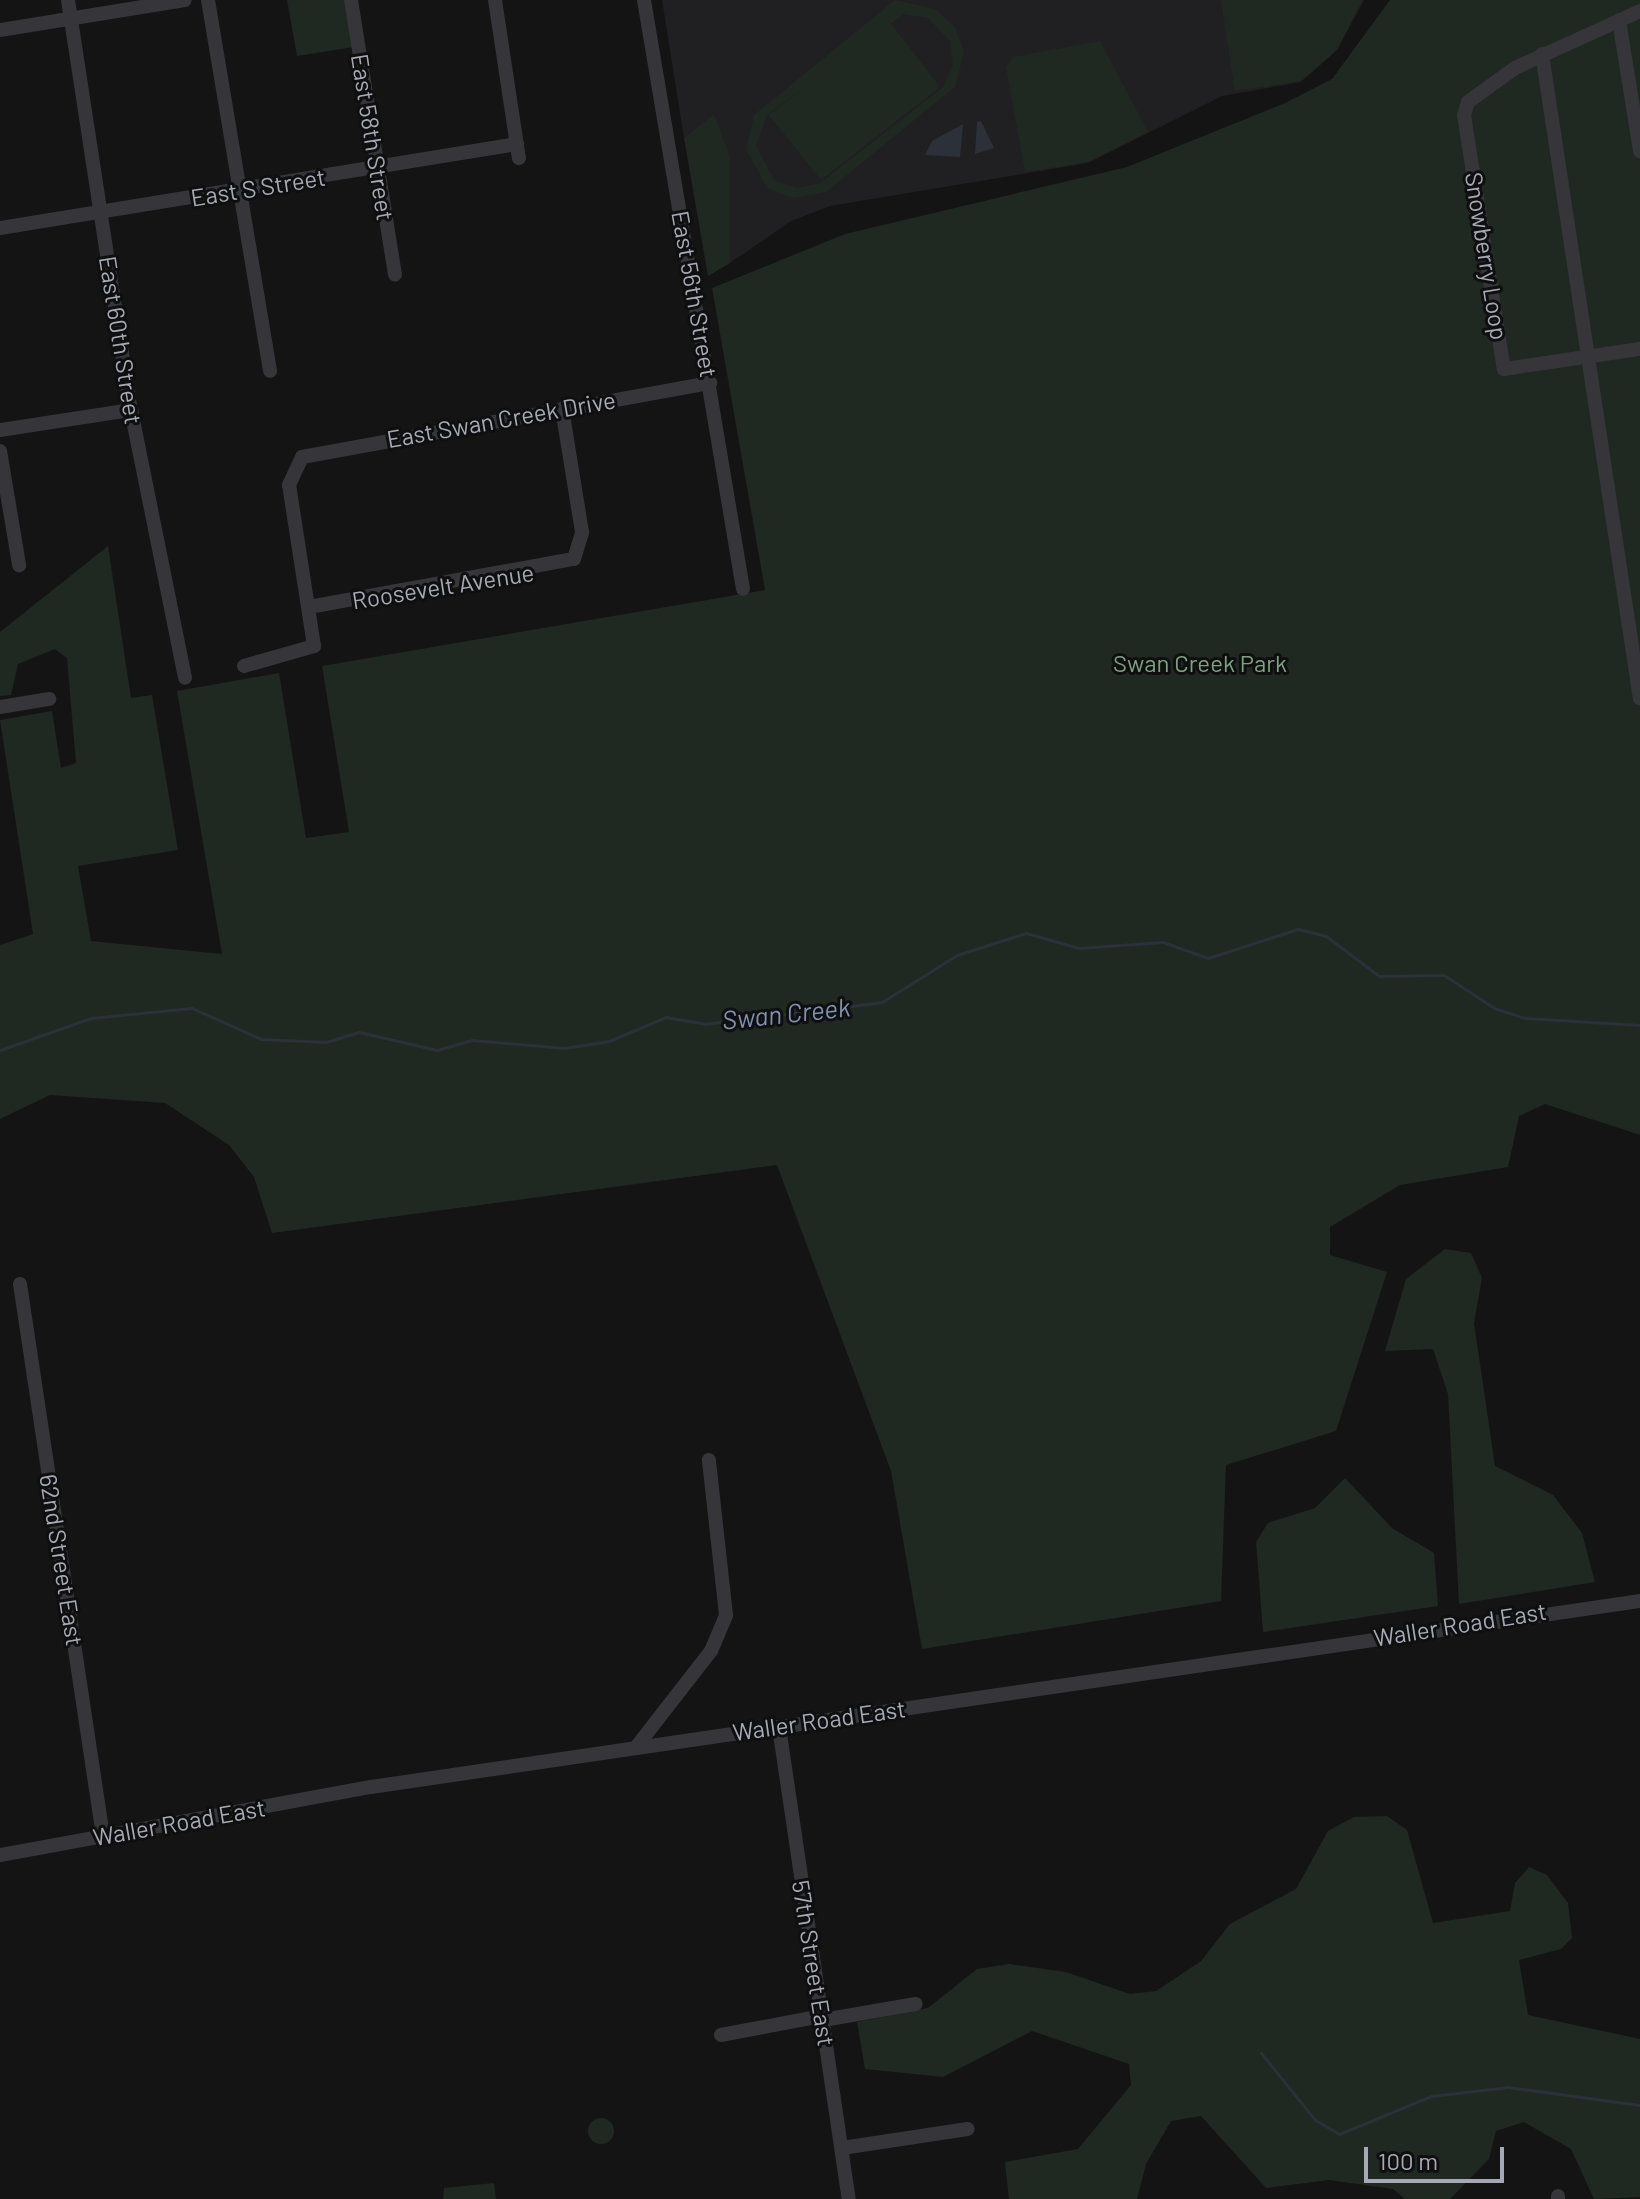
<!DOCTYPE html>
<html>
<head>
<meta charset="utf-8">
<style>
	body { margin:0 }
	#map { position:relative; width:1640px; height:2199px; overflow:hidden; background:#141415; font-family:Barlow,sans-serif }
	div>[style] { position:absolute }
	.built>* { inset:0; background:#202022 }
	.green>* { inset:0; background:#202822 }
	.round { border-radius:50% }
	.water>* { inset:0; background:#2b3039 }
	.stream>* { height:3px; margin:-1.5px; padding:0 1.5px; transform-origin:1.5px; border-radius:1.5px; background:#2b3039 }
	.minor>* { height:14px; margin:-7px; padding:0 7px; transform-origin:7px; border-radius:7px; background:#35353a }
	span { translate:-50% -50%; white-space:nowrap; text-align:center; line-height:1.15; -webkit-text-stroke:6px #0f0f10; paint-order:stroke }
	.street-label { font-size:24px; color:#a6a9b5 }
	.park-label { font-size:24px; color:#7ea084 }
	.water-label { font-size:26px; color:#7e91af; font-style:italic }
	.scale { position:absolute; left:1364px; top:2147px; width:140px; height:36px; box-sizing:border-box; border:4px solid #a6a9b5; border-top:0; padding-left:10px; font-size:24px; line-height:28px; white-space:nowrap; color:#a6a9b5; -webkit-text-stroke:6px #0f0f10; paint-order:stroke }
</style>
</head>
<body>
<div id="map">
	<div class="built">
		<i style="clip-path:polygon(662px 0,1364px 0,1337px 50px,1301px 82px,1222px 96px,1088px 163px,830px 206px,791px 221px,730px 263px,730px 156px,714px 115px,684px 138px)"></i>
	</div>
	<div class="green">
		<i style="clip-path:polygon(287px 0,346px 0,354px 47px,297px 56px)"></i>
		<i style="clip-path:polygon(evenodd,895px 0,935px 9px,955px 27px,964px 53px,955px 87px,826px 192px,792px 198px,767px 188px,746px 149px,754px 115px,895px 0,904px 14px,928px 18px,950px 41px,953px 65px,943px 87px,820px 183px,797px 188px,774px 180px,756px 145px,767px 115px,904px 14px)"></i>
		<i style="clip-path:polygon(1221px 0,1362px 0,1337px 50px,1301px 81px,1235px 91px)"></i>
		<i style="clip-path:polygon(1390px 0,1640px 0,1640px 1135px,1545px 1104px,1519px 1116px,1508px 1167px,1400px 1185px,1330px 1227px,1330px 1255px,1387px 1272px,1336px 1431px,1226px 1465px,1221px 1601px,922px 1649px,891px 1471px,777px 1165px,272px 1233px,254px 1177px,229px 1145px,165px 1103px,50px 1095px,0 1119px,0 945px,33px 934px,0 720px,52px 711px,61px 768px,76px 763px,67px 658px,55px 649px,18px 664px,11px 695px,0 696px,0 632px,108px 546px,131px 698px,152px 695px,178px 850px,78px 866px,91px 941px,222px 954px,177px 691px,279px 673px,306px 838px,349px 832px,322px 666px,765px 590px,712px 288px,845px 234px,1127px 167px,1285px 103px,1332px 79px)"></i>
		<i style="clip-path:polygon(889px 21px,940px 87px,821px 180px,769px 115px)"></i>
		<i style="clip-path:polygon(1100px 41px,1148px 132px,1088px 162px,1025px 172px,1006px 67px,1013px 57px)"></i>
		<i style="clip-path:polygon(714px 114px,730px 156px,730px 263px,708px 276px,684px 138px)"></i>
		<i style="clip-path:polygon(1445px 1249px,1471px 1253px,1482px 1278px,1474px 1323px,1495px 1466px,1553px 1495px,1582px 1533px,1595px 1582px,1459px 1604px,1448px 1394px,1433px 1349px,1385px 1351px,1406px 1279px)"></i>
		<i style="clip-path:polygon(1345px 1478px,1392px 1528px,1434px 1553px,1438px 1606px,1263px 1632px,1256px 1542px,1268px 1523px,1315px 1508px)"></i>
		<i style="clip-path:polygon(1387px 1816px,1407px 1830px,1433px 1923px,1510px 1911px,1515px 1883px,1529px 1867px,1547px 1875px,1568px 1903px,1572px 1938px,1561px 1949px,1519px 1960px,1528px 2015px,1640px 2039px,1640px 2197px,1594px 2199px,1571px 2149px,1524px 2122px,1496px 2131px,1489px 2159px,1450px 2199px,1405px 2199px,1393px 2189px,1329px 2180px,1266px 2188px,1201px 2116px,1171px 2121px,1146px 2164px,1137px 2199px,1009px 2199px,1005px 2162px,1078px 2149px,1131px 2085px,1129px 2064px,1032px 2031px,943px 2077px,865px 2069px,857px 2022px,928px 2008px,977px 1969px,1009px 1964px,1066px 1972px,1130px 1994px,1156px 1991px,1201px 1961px,1230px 1924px,1296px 1889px,1328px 1831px,1354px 1817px)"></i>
		<i class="round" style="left:588px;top:2118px;width:26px;height:26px"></i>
		<i style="clip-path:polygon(494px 2183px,496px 2199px,443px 2199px,444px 2188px)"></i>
	</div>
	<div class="water">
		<i style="clip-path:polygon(981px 121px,994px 148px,975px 154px,977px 122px)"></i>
		<i style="clip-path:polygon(963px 124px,960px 157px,925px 155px,932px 141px)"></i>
	</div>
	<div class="stream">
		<i style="left:0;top:1050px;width:96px;rotate:-19.4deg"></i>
		<i style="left:91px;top:1018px;width:101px;rotate:-5.7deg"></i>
		<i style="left:192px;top:1008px;width:76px;rotate:24.2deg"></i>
		<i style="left:261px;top:1039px;width:65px;rotate:2.6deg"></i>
		<i style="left:326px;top:1042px;width:34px;rotate:-17deg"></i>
		<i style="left:359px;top:1032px;width:80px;rotate:13deg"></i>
		<i style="left:437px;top:1050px;width:36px;rotate:-16deg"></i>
		<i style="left:472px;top:1040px;width:93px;rotate:4.9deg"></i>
		<i style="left:565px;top:1048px;width:45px;rotate:-9deg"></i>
		<i style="left:609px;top:1041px;width:62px;rotate:-22.8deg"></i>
		<i style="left:666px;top:1017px;width:39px;rotate:10deg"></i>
		<i style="left:704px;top:1024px;width:179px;rotate:-7deg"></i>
		<i style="left:882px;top:1002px;width:89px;rotate:-32.1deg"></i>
		<i style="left:957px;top:955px;width:72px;rotate:-17.7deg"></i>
		<i style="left:1026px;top:933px;width:55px;rotate:15.8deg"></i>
		<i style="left:1079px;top:948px;width:84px;rotate:-4.1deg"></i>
		<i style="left:1163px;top:942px;width:48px;rotate:19.6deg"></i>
		<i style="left:1208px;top:958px;width:95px;rotate:-17.9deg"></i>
		<i style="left:1298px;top:929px;width:29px;rotate:14deg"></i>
		<i style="left:1326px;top:936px;width:66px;rotate:37deg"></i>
		<i style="left:1379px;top:976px;width:65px;rotate:-0.9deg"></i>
		<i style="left:1444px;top:975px;width:60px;rotate:33.4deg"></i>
		<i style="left:1494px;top:1008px;width:33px;rotate:18deg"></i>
		<i style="left:1525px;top:1018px;width:115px;rotate:3.5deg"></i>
		<i style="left:1261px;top:2053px;width:86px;rotate:51.1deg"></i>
		<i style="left:1315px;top:2120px;width:28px;rotate:30deg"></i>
		<i style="left:1339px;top:2134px;width:100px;rotate:-22.4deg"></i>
		<i style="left:1431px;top:2096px;width:78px;rotate:-6.7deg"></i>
		<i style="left:1508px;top:2087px;width:133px;rotate:7.8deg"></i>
	</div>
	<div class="minor">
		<i style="left:68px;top:0;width:415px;rotate:81.3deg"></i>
		<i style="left:131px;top:410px;width:273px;rotate:78.6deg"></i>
		<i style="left:208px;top:0;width:376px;rotate:80.5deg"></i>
		<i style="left:351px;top:0;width:278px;rotate:80.9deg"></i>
		<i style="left:495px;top:0;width:160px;rotate:81.4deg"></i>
		<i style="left:644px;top:0;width:597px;rotate:80.46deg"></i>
		<i style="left:1640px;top:11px;width:137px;rotate:155.5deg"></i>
		<i style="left:1515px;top:68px;width:58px;rotate:144.1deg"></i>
		<i style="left:1468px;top:102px;width:14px;rotate:107deg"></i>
		<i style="left:1464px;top:115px;width:257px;rotate:81.1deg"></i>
		<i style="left:1504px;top:369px;width:137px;rotate:-8.4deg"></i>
		<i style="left:1619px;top:20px;width:133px;rotate:80.9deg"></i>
		<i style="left:0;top:30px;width:187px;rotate:-9.2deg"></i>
		<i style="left:1542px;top:54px;width:652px;rotate:81.36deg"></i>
		<i style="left:0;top:228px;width:524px;rotate:-9.23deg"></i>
		<i style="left:0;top:430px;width:133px;rotate:-8.7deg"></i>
		<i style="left:0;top:451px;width:116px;rotate:80.5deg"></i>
		<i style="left:309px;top:607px;width:269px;rotate:-10.3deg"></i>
		<i style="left:574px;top:559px;width:28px;rotate:-73deg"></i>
		<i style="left:582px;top:532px;width:125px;rotate:-99.2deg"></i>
		<i style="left:244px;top:666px;width:73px;rotate:-15.9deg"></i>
		<i style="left:314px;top:646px;width:163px;rotate:-98.8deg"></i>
		<i style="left:289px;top:485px;width:31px;rotate:-65deg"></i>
		<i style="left:302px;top:457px;width:415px;rotate:-10.3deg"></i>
		<i style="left:0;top:707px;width:50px;rotate:-9.3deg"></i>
		<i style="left:20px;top:1284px;width:558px;rotate:81.45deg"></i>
		<i style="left:779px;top:1727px;width:477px;rotate:81.6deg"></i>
		<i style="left:637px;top:1746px;width:120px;rotate:-52.1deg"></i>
		<i style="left:711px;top:1651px;width:39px;rotate:-67deg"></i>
		<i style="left:726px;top:1615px;width:156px;rotate:-96.3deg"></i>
		<i style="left:0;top:1855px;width:377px;rotate:-10.4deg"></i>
		<i style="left:371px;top:1787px;width:1283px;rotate:-8.34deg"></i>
		<i style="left:823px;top:2020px;width:94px;rotate:-9.8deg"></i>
		<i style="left:721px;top:2035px;width:103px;rotate:-10.7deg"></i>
		<i style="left:842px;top:2148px;width:127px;rotate:-8.6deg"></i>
		<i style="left:1558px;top:2196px;width:3px;rotate:90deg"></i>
	</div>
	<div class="street-label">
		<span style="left:373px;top:137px;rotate:81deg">East 58th Street</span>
		<span style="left:258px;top:187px;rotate:-9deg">East S Street</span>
		<span style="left:1487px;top:256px;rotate:81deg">Snowberry Loop</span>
		<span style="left:695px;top:294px;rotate:80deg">East 56th Street</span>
		<span style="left:121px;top:340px;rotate:81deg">East 60th Street</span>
		<span style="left:501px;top:419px;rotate:-10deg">East Swan Creek Drive</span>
		<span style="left:443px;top:586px;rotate:-9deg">Roosevelt Avenue</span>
		<span style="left:62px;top:1560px;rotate:81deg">62nd Street East</span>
		<span style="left:1460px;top:1624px;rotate:-9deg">Waller Road East</span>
		<span style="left:819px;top:1720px;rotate:-8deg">Waller Road East</span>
		<span style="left:179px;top:1822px;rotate:-10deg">Waller Road East</span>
		<span style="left:814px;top:1963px;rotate:81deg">57th Street East</span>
	</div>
	<div class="park-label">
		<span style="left:1200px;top:663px">Swan Creek Park</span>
	</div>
	<div class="water-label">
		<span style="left:786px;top:1013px;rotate:-6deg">Swan Creek</span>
	</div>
	<div class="scale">100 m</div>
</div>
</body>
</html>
